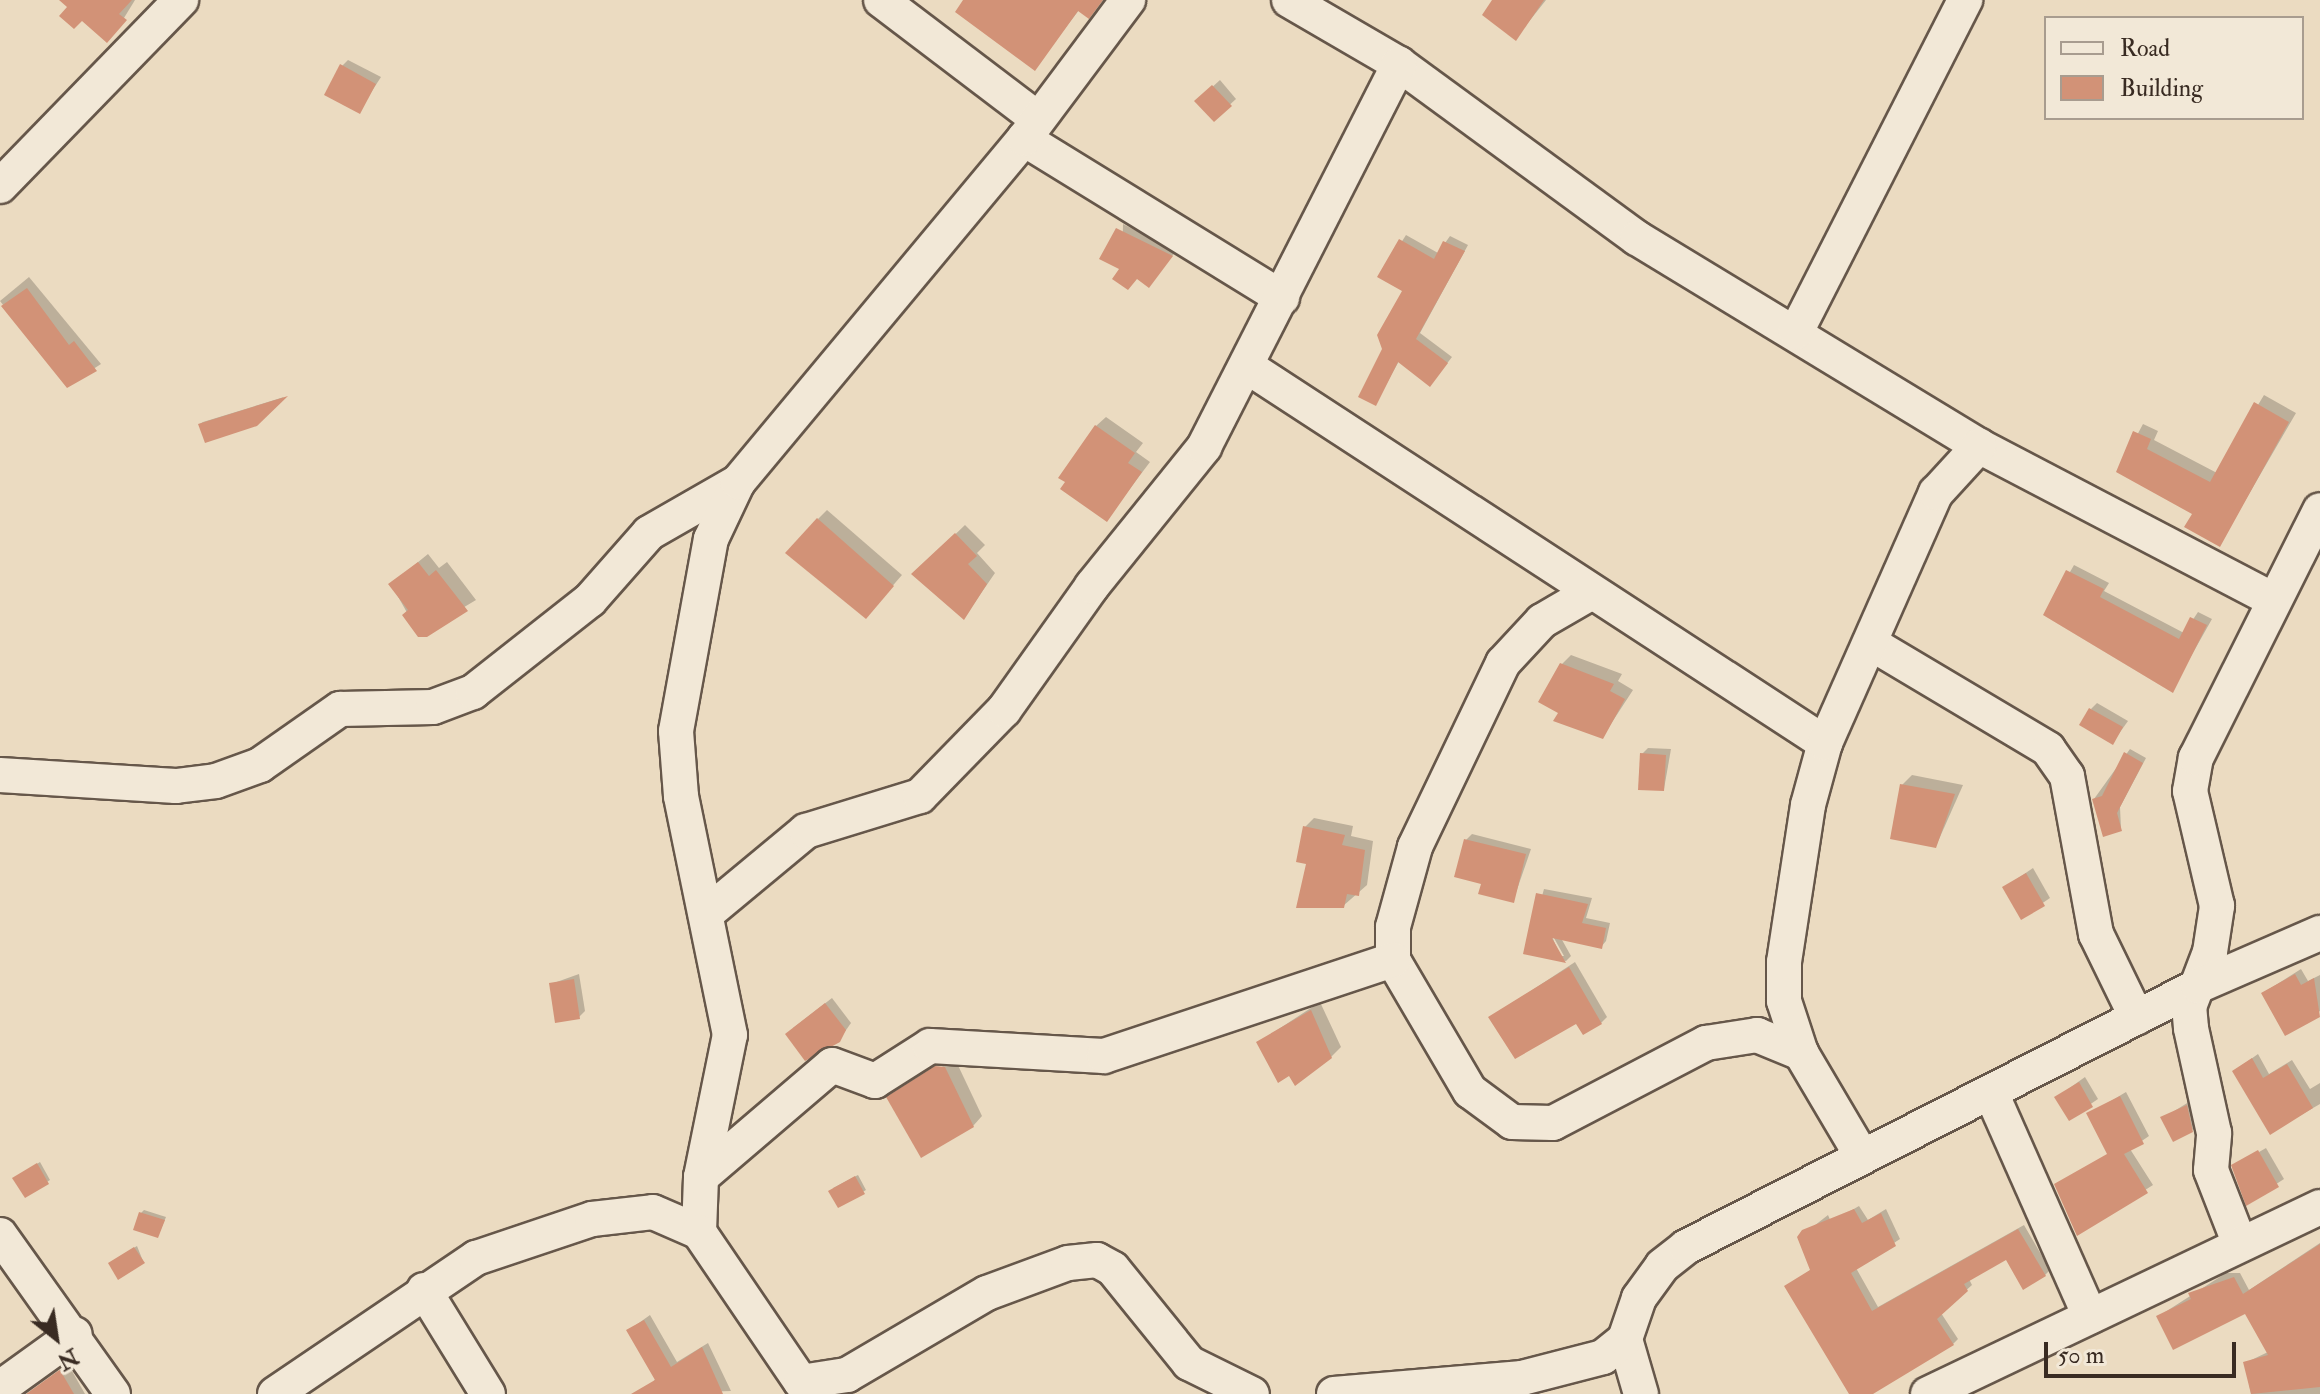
<!DOCTYPE html>
<html>
<head>
<meta charset="utf-8">
<style>
	body { margin:0 }
	#map { position:relative; width:2320px; height:1394px; overflow:hidden; background:#ebdbc1; font-family:"IM FELL Double Pica",serif }
	div>[style] { position:absolute }
	.shadow>* { inset:0; background:#0003 }
	.building>* { inset:0; background:#d29277 }
	.roads { filter:drop-shadow(2px 0 #66574a) drop-shadow(-2px 0 #66574a) drop-shadow(0 2px #66574a) drop-shadow(0 -2px #66574a) }
	.minor>* { height:34px; margin:-17px; padding:0 17px; transform-origin:17px; border-radius:17px; background:#f2e8d7 }
	span { translate:-50% -50%; white-space:nowrap; text-align:center; line-height:1.15; -webkit-text-stroke:7px #f2e8d7; paint-order:stroke }
	.legend { position:absolute; left:2044px; top:16px; width:260px; height:104px; box-sizing:border-box; background:#f2e8d7; border:2px solid #a89c8f; margin:0; padding:10px 14px; list-style:none; font-size:24px; color:#392b22 }
	.legend li { display:flex; align-items:center; gap:16px; height:40px }
	.legend b { width:40px; border:2px solid #a89c8f }
	.north { position:absolute; left:16px; top:1298px; width:80px; height:80px; -webkit-text-stroke:6px #f2e8d7; paint-order:stroke; rotate:150deg; font-size:22px; font-weight:700; line-height:32px; text-align:center; color:#392b22 }
	.north::after { content:''; display:block; margin:auto; width:28px; height:36px; background:#392b22; clip-path:polygon(50% 0,100% 100%,50% 72%,0 100%) }
	.scale { position:absolute; left:2044px; top:1342px; width:192px; height:36px; box-sizing:border-box; border:4px solid #392b22; border-top:0; padding-left:10px; font-size:24px; line-height:28px; white-space:nowrap; color:#392b22; -webkit-text-stroke:6px #f2e8d7; paint-order:stroke }
</style>
</head>
<body>
<div id="map">
	<div class="shadow">
		<i style="clip-path:polygon(74px 0,135px 0,116px 31px)"></i>
		<i style="clip-path:polygon(966px 0,1103px 0,1089px 16px,1079px 10px,1035px 68px)"></i>
		<i style="clip-path:polygon(1494px 0,1546px 0,1516px 38px)"></i>
		<i style="clip-path:polygon(348px 60px,381px 77px,359px 111px,342px 66px)"></i>
		<i style="clip-path:polygon(1220px 80px,1236px 99px,1214px 119px,1197px 101px)"></i>
		<i style="clip-path:polygon(1123px 224px,1176px 251px,1154px 280px,1122px 269px)"></i>
		<i style="clip-path:polygon(1406px 235px,1438px 253px,1450px 236px,1468px 245px,1420px 333px,1452px 357px,1435px 379px,1399px 361px,1376px 403px,1384px 349px,1405px 290px,1380px 276px)"></i>
		<i style="clip-path:polygon(29px 277px,101px 364px,67px 386px,0 301px)"></i>
		<i style="clip-path:polygon(2264px 395px,2296px 413px,2220px 544px,2194px 513px,2118px 471px,2143px 424px,2158px 431px,2154px 440px,2217px 473px)"></i>
		<i style="clip-path:polygon(284px 397px,256px 424px,200px 424px,203px 422px)"></i>
		<i style="clip-path:polygon(1106px 417px,1143px 443px,1136px 452px,1150px 462px,1107px 519px,1096px 426px)"></i>
		<i style="clip-path:polygon(827px 510px,902px 575px,875px 606px,818px 519px)"></i>
		<i style="clip-path:polygon(965px 525px,985px 545px,977px 553px,995px 573px,964px 618px,914px 574px)"></i>
		<i style="clip-path:polygon(428px 554px,439px 568px,447px 562px,476px 600px,419px 634px,391px 584px)"></i>
		<i style="clip-path:polygon(2074px 565px,2109px 583px,2104px 591px,2184px 633px,2198px 612px,2212px 619px,2172px 690px,2046px 614px)"></i>
		<i style="clip-path:polygon(1571px 655px,1622px 674px,1618px 681px,1633px 690px,1603px 736px,1561px 713px,1561px 665px)"></i>
		<i style="clip-path:polygon(2097px 703px,2128px 721px,2113px 742px,2091px 709px)"></i>
		<i style="clip-path:polygon(1648px 748px,1671px 749px,1664px 789px,1642px 754px)"></i>
		<i style="clip-path:polygon(2130px 749px,2146px 758px,2120px 807px,2121px 829px,2094px 799px)"></i>
		<i style="clip-path:polygon(1912px 775px,1963px 785px,1936px 846px,1902px 785px)"></i>
		<i style="clip-path:polygon(1314px 818px,1353px 826px,1351px 836px,1373px 841px,1367px 885px,1343px 906px,1308px 863px,1305px 827px)"></i>
		<i style="clip-path:polygon(1472px 834px,1531px 849px,1513px 901px,1483px 882px,1466px 840px)"></i>
		<i style="clip-path:polygon(2033px 868px,2050px 898px,2022px 917px,2005px 887px)"></i>
		<i style="clip-path:polygon(evenodd,1544px 889px,1592px 898px,1586px 918px,1610px 923px,1606px 941px,1601px 947px,1561px 938px,1571px 956px,1566px 961px,1526px 953px,1544px 889px,1549px 929px,1564px 956px,1560px 956px,1549px 929px)"></i>
		<i style="clip-path:polygon(1575px 962px,1607px 1017px,1601px 1023px,1491px 1017px)"></i>
		<i style="clip-path:polygon(2301px 969px,2308px 981px,2320px 975px,2320px 1011px,2286px 1033px,2263px 993px)"></i>
		<i style="clip-path:polygon(579px 974px,585px 1011px,579px 1017px,551px 984px)"></i>
		<i style="clip-path:polygon(832px 998px,851px 1023px,839px 1040px,793px 1028px)"></i>
		<i style="clip-path:polygon(1320px 1002px,1341px 1047px,1331px 1057px,1259px 1042px)"></i>
		<i style="clip-path:polygon(2258px 1054px,2269px 1074px,2292px 1060px,2310px 1089px,2320px 1083px,2320px 1104px,2271px 1132px,2234px 1071px)"></i>
		<i style="clip-path:polygon(955px 1059px,982px 1116px,973px 1126px,889px 1098px)"></i>
		<i style="clip-path:polygon(2085px 1077px,2098px 1099px,2070px 1118px,2057px 1097px)"></i>
		<i style="clip-path:polygon(2126px 1092px,2149px 1136px,2130px 1149px,2153px 1185px,2077px 1233px,2116px 1150px,2089px 1114px)"></i>
		<i style="clip-path:polygon(2192px 1100px,2198px 1124px,2192px 1130px,2163px 1118px)"></i>
		<i style="clip-path:polygon(2266px 1148px,2284px 1179px,2247px 1203px,2238px 1164px)"></i>
		<i style="clip-path:polygon(40px 1162px,50px 1180px,25px 1196px,17px 1176px)"></i>
		<i style="clip-path:polygon(858px 1175px,866px 1190px,839px 1206px,833px 1188px)"></i>
		<i style="clip-path:polygon(1859px 1206px,1868px 1220px,1886px 1209px,1900px 1239px,1856px 1268px,1878px 1307px,2024px 1225px,2050px 1270px,2045px 1275px,2007px 1257px,1969px 1279px,1972px 1285px,1941px 1313px,1958px 1339px,1953px 1344px,1870px 1394px,1851px 1394px,1787px 1286px,1812px 1269px,1805px 1233px,1828px 1215px,1831px 1222px)"></i>
		<i style="clip-path:polygon(144px 1210px,166px 1217px,158px 1236px,141px 1213px)"></i>
		<i style="clip-path:polygon(2320px 1243px,2320px 1394px,2251px 1394px,2245px 1363px,2268px 1352px,2246px 1312px,2159px 1316px,2226px 1273px,2240px 1273px,2249px 1290px)"></i>
		<i style="clip-path:polygon(137px 1246px,143px 1261px,113px 1261px)"></i>
		<i style="clip-path:polygon(650px 1315px,677px 1362px,708px 1343px,731px 1391px,644px 1394px,656px 1378px,629px 1330px)"></i>
		<i style="clip-path:polygon(68px 1364px,85px 1394px,28px 1394px)"></i>
	</div>
	<div class="building">
		<i style="clip-path:polygon(59px 0,132px 0,119px 14px,127px 20px,107px 43px,82px 21px,74px 29px,59px 16px,67px 7px)"></i>
		<i style="clip-path:polygon(963px 0,1103px 0,1089px 19px,1078px 11px,1035px 71px,955px 12px)"></i>
		<i style="clip-path:polygon(1492px 0,1544px 0,1516px 41px,1482px 15px)"></i>
		<i style="clip-path:polygon(340px 64px,376px 84px,360px 114px,324px 95px)"></i>
		<i style="clip-path:polygon(1212px 85px,1232px 106px,1214px 122px,1194px 101px)"></i>
		<i style="clip-path:polygon(1116px 228px,1173px 256px,1149px 288px,1137px 279px,1128px 290px,1112px 279px,1119px 269px,1099px 259px)"></i>
		<i style="clip-path:polygon(1399px 239px,1434px 259px,1443px 241px,1465px 251px,1416px 339px,1448px 363px,1430px 387px,1398px 362px,1376px 406px,1358px 397px,1382px 349px,1377px 335px,1402px 291px,1377px 277px)"></i>
		<i style="clip-path:polygon(27px 288px,69px 345px,74px 341px,97px 371px,67px 388px,1px 306px)"></i>
		<i style="clip-path:polygon(288px 396px,257px 426px,205px 443px,198px 424px)"></i>
		<i style="clip-path:polygon(2254px 402px,2289px 422px,2220px 547px,2184px 527px,2192px 514px,2116px 472px,2133px 431px,2151px 439px,2147px 449px,2210px 482px)"></i>
		<i style="clip-path:polygon(1095px 425px,1135px 453px,1128px 463px,1142px 472px,1107px 522px,1060px 489px,1065px 482px,1058px 478px)"></i>
		<i style="clip-path:polygon(817px 518px,894px 586px,866px 619px,785px 553px)"></i>
		<i style="clip-path:polygon(955px 533px,977px 556px,968px 564px,987px 584px,964px 620px,911px 574px)"></i>
		<i style="clip-path:polygon(418px 562px,429px 576px,436px 570px,468px 611px,427px 637px,418px 637px,402px 615px,408px 610px,388px 584px)"></i>
		<i style="clip-path:polygon(2066px 570px,2104px 589px,2100px 597px,2179px 639px,2190px 617px,2207px 625px,2173px 693px,2043px 615px)"></i>
		<i style="clip-path:polygon(1560px 663px,1614px 684px,1610px 691px,1625px 699px,1603px 739px,1553px 721px,1558px 713px,1538px 702px)"></i>
		<i style="clip-path:polygon(2089px 708px,2123px 727px,2113px 745px,2079px 725px)"></i>
		<i style="clip-path:polygon(2124px 752px,2143px 763px,2117px 813px,2122px 831px,2103px 837px,2092px 799px,2102px 796px)"></i>
		<i style="clip-path:polygon(1640px 753px,1666px 755px,1664px 791px,1638px 790px)"></i>
		<i style="clip-path:polygon(1900px 784px,1955px 794px,1936px 848px,1890px 839px)"></i>
		<i style="clip-path:polygon(1303px 826px,1345px 835px,1342px 845px,1365px 850px,1359px 896px,1347px 894px,1344px 908px,1296px 908px,1306px 864px,1296px 862px)"></i>
		<i style="clip-path:polygon(1464px 839px,1526px 854px,1514px 903px,1478px 894px,1481px 884px,1454px 877px)"></i>
		<i style="clip-path:polygon(2026px 873px,2045px 906px,2021px 920px,2002px 887px)"></i>
		<i style="clip-path:polygon(1536px 893px,1588px 904px,1582px 923px,1606px 928px,1602px 949px,1552px 938px,1566px 963px,1523px 954px)"></i>
		<i style="clip-path:polygon(1569px 967px,1602px 1024px,1583px 1035px,1576px 1024px,1515px 1059px,1488px 1017px)"></i>
		<i style="clip-path:polygon(2295px 974px,2301px 985px,2314px 978px,2320px 1017px,2285px 1036px,2261px 993px)"></i>
		<i style="clip-path:polygon(574px 979px,580px 1019px,555px 1023px,549px 983px)"></i>
		<i style="clip-path:polygon(825px 1003px,846px 1030px,840px 1042px,805px 1061px,785px 1034px)"></i>
		<i style="clip-path:polygon(1311px 1010px,1332px 1058px,1295px 1086px,1289px 1076px,1278px 1083px,1256px 1042px)"></i>
		<i style="clip-path:polygon(2252px 1058px,2263px 1078px,2287px 1064px,2313px 1108px,2270px 1135px,2232px 1071px)"></i>
		<i style="clip-path:polygon(935px 1066px,945px 1067px,974px 1127px,921px 1158px,886px 1097px)"></i>
		<i style="clip-path:polygon(2079px 1082px,2093px 1107px,2069px 1121px,2054px 1097px)"></i>
		<i style="clip-path:polygon(2120px 1096px,2144px 1144px,2124px 1154px,2148px 1193px,2077px 1236px,2054px 1184px,2107px 1154px,2086px 1113px)"></i>
		<i style="clip-path:polygon(2187px 1105px,2193px 1132px,2173px 1142px,2160px 1117px)"></i>
		<i style="clip-path:polygon(2258px 1150px,2279px 1187px,2246px 1206px,2231px 1165px)"></i>
		<i style="clip-path:polygon(37px 1163px,49px 1184px,25px 1198px,12px 1178px)"></i>
		<i style="clip-path:polygon(855px 1176px,865px 1194px,838px 1208px,828px 1191px)"></i>
		<i style="clip-path:polygon(1854px 1209px,1862px 1223px,1881px 1213px,1896px 1246px,1851px 1273px,1872px 1311px,2018px 1229px,2046px 1276px,2023px 1290px,2006px 1260px,1964px 1284px,1968px 1291px,1937px 1319px,1954px 1345px,1873px 1394px,1849px 1394px,1784px 1286px,1810px 1270px,1797px 1237px,1802px 1230px)"></i>
		<i style="clip-path:polygon(139px 1212px,165px 1220px,158px 1238px,133px 1230px)"></i>
		<i style="clip-path:polygon(2320px 1244px,2320px 1387px,2251px 1394px,2243px 1362px,2268px 1355px,2245px 1314px,2173px 1350px,2156px 1316px,2191px 1299px,2188px 1293px,2234px 1277px,2243px 1294px)"></i>
		<i style="clip-path:polygon(134px 1247px,145px 1263px,118px 1280px,108px 1263px)"></i>
		<i style="clip-path:polygon(644px 1320px,671px 1367px,702px 1347px,723px 1394px,631px 1394px,655px 1380px,626px 1330px)"></i>
		<i style="clip-path:polygon(60px 1370px,74px 1394px,26px 1394px,58px 1371px)"></i>
	</div>
	<div class="roads">
		<div class="minor">
			<i style="left:881px;top:0;width:197px;rotate:37.2deg"></i>
			<i style="left:1289px;top:0;width:127px;rotate:30.2deg"></i>
			<i style="left:1399px;top:64px;width:295px;rotate:36.2deg"></i>
			<i style="left:1637px;top:238px;width:400px;rotate:31.3deg"></i>
			<i style="left:1979px;top:446px;width:331px;rotate:27.6deg"></i>
			<i style="left:1024px;top:139px;width:303px;rotate:31.6deg"></i>
			<i style="left:0;top:186px;width:260px;rotate:-45.8deg"></i>
			<i style="left:1796px;top:332px;width:373px;rotate:-63deg"></i>
			<i style="left:1248px;top:367px;width:689px;rotate:33.09deg"></i>
			<i style="left:1592px;top:592px;width:58px;rotate:149.9deg"></i>
			<i style="left:1542px;top:621px;width:57px;rotate:132.9deg"></i>
			<i style="left:1503px;top:663px;width:204px;rotate:115.6deg"></i>
			<i style="left:1415px;top:847px;width:83px;rotate:105.4deg"></i>
			<i style="left:1393px;top:927px;width:33px;rotate:90deg"></i>
			<i style="left:1393px;top:960px;width:152px;rotate:59.6deg"></i>
			<i style="left:1470px;top:1091px;width:52px;rotate:36.4deg"></i>
			<i style="left:1512px;top:1122px;width:41px;rotate:1.4deg"></i>
			<i style="left:1553px;top:1123px;width:173px;rotate:-27.6deg"></i>
			<i style="left:1706px;top:1043px;width:52px;rotate:-8.9deg"></i>
			<i style="left:1757px;top:1035px;width:48px;rotate:22.2deg"></i>
			<i style="left:1801px;top:1053px;width:120px;rotate:59.4deg"></i>
			<i style="left:1872px;top:644px;width:205px;rotate:30.8deg"></i>
			<i style="left:2048px;top:749px;width:33px;rotate:55deg"></i>
			<i style="left:2067px;top:776px;width:161px;rotate:79.6deg"></i>
			<i style="left:2096px;top:934px;width:93px;rotate:64deg"></i>
			<i style="left:0;top:775px;width:176px;rotate:3.6deg"></i>
			<i style="left:176px;top:786px;width:40px;rotate:-7.1deg"></i>
			<i style="left:216px;top:781px;width:47px;rotate:-20deg"></i>
			<i style="left:260px;top:765px;width:98px;rotate:-35deg"></i>
			<i style="left:340px;top:709px;width:93px;rotate:-1.2deg"></i>
			<i style="left:433px;top:707px;width:43px;rotate:-20.6deg"></i>
			<i style="left:473px;top:692px;width:149px;rotate:-38.2deg"></i>
			<i style="left:590px;top:600px;width:89px;rotate:-48.6deg"></i>
			<i style="left:649px;top:533px;width:103px;rotate:-29.8deg"></i>
			<i style="left:706px;top:914px;width:130px;rotate:-39.7deg"></i>
			<i style="left:806px;top:831px;width:119px;rotate:-17.1deg"></i>
			<i style="left:920px;top:796px;width:120px;rotate:-45.7deg"></i>
			<i style="left:1004px;top:710px;width:152px;rotate:-54.6deg"></i>
			<i style="left:1092px;top:586px;width:179px;rotate:-51.1deg"></i>
			<i style="left:1204px;top:447px;width:430px;rotate:-63deg"></i>
			<i style="left:1801px;top:1053px;width:55px;rotate:-108.1deg"></i>
			<i style="left:1784px;top:1001px;width:39px;rotate:-90deg"></i>
			<i style="left:1784px;top:962px;width:159px;rotate:-81.3deg"></i>
			<i style="left:1808px;top:805px;width:64px;rotate:-74.7deg"></i>
			<i style="left:1825px;top:743px;width:274px;rotate:-66.1deg"></i>
			<i style="left:1936px;top:493px;width:64px;rotate:-47.5deg"></i>
			<i style="left:1992px;top:1095px;width:242px;rotate:66.1deg"></i>
			<i style="left:701px;top:1177px;width:172px;rotate:-40.5deg"></i>
			<i style="left:832px;top:1065px;width:46px;rotate:20.4deg"></i>
			<i style="left:875px;top:1081px;width:65px;rotate:-32.5deg"></i>
			<i style="left:930px;top:1046px;width:174px;rotate:3.3deg"></i>
			<i style="left:1104px;top:1056px;width:305px;rotate:-18.4deg"></i>
			<i style="left:699px;top:1232px;width:55px;rotate:-87.9deg"></i>
			<i style="left:701px;top:1177px;width:145px;rotate:-78.5deg"></i>
			<i style="left:730px;top:1035px;width:244px;rotate:-101.6deg"></i>
			<i style="left:681px;top:796px;width:65px;rotate:-94.4deg"></i>
			<i style="left:676px;top:731px;width:195px;rotate:-79.7deg"></i>
			<i style="left:711px;top:539px;width:63px;rotate:-64.7deg"></i>
			<i style="left:738px;top:482px;width:447px;rotate:-50.2deg"></i>
			<i style="left:1024px;top:139px;width:174px;rotate:-53.2deg"></i>
			<i style="left:0;top:1235px;width:195px;rotate:54.6deg"></i>
			<i style="left:2239px;top:1242px;width:77px;rotate:-111.3deg"></i>
			<i style="left:2211px;top:1170px;width:37px;rotate:-85deg"></i>
			<i style="left:2214px;top:1133px;width:107px;rotate:-102.4deg"></i>
			<i style="left:2191px;top:1028px;width:21px;rotate:-95deg"></i>
			<i style="left:2189px;top:1007px;width:59px;rotate:-69.1deg"></i>
			<i style="left:2210px;top:952px;width:47px;rotate:-81.3deg"></i>
			<i style="left:2217px;top:906px;width:118px;rotate:-103.2deg"></i>
			<i style="left:2190px;top:791px;width:34px;rotate:-80deg"></i>
			<i style="left:2196px;top:758px;width:277px;rotate:-63.4deg"></i>
			<i style="left:424px;top:1290px;width:122px;rotate:58.4deg"></i>
			<i style="left:1625px;top:1339px;width:57px;rotate:73.8deg"></i>
			<i style="left:0;top:1388px;width:92px;rotate:-35.8deg"></i>
			<i style="left:275px;top:1394px;width:243px;rotate:-34.1deg"></i>
			<i style="left:476px;top:1258px;width:122px;rotate:-18.6deg"></i>
			<i style="left:592px;top:1219px;width:61px;rotate:-6.5deg"></i>
			<i style="left:653px;top:1212px;width:50px;rotate:23.5deg"></i>
			<i style="left:699px;top:1232px;width:181px;rotate:55.8deg"></i>
			<i style="left:801px;top:1382px;width:47px;rotate:-8.7deg"></i>
			<i style="left:847px;top:1375px;width:162px;rotate:-30.4deg"></i>
			<i style="left:987px;top:1293px;width:86px;rotate:-20.3deg"></i>
			<i style="left:1068px;top:1263px;width:29px;rotate:-6deg"></i>
			<i style="left:1097px;top:1260px;width:18px;rotate:29deg"></i>
			<i style="left:1113px;top:1269px;width:121px;rotate:51deg"></i>
			<i style="left:1189px;top:1363px;width:70px;rotate:26.2deg"></i>
			<i style="left:1334px;top:1394px;width:189px;rotate:-4.9deg"></i>
			<i style="left:1522px;top:1378px;width:84px;rotate:-14.5deg"></i>
			<i style="left:1603px;top:1357px;width:28px;rotate:-39deg"></i>
			<i style="left:1625px;top:1339px;width:43px;rotate:-71.1deg"></i>
			<i style="left:1639px;top:1298px;width:39px;rotate:-54deg"></i>
			<i style="left:1662px;top:1266px;width:31px;rotate:-38deg"></i>
			<i style="left:1686px;top:1247px;width:575px;rotate:-27.01deg"></i>
			<i style="left:2198px;top:986px;width:133px;rotate:-23.5deg"></i>
			<i style="left:1928px;top:1394px;width:434px;rotate:-25.5deg"></i>
		</div>
	</div>
	<ul class="legend">
	<li><b style="height:10px;background:#f2e8d7"></b>Road</li>
	<li><b style="height:22px;background:#d29277"></b>Building</li>
	</ul>
	<div class="north">N</div>
	<div class="scale">50 m</div>
</div>
</body>
</html>
